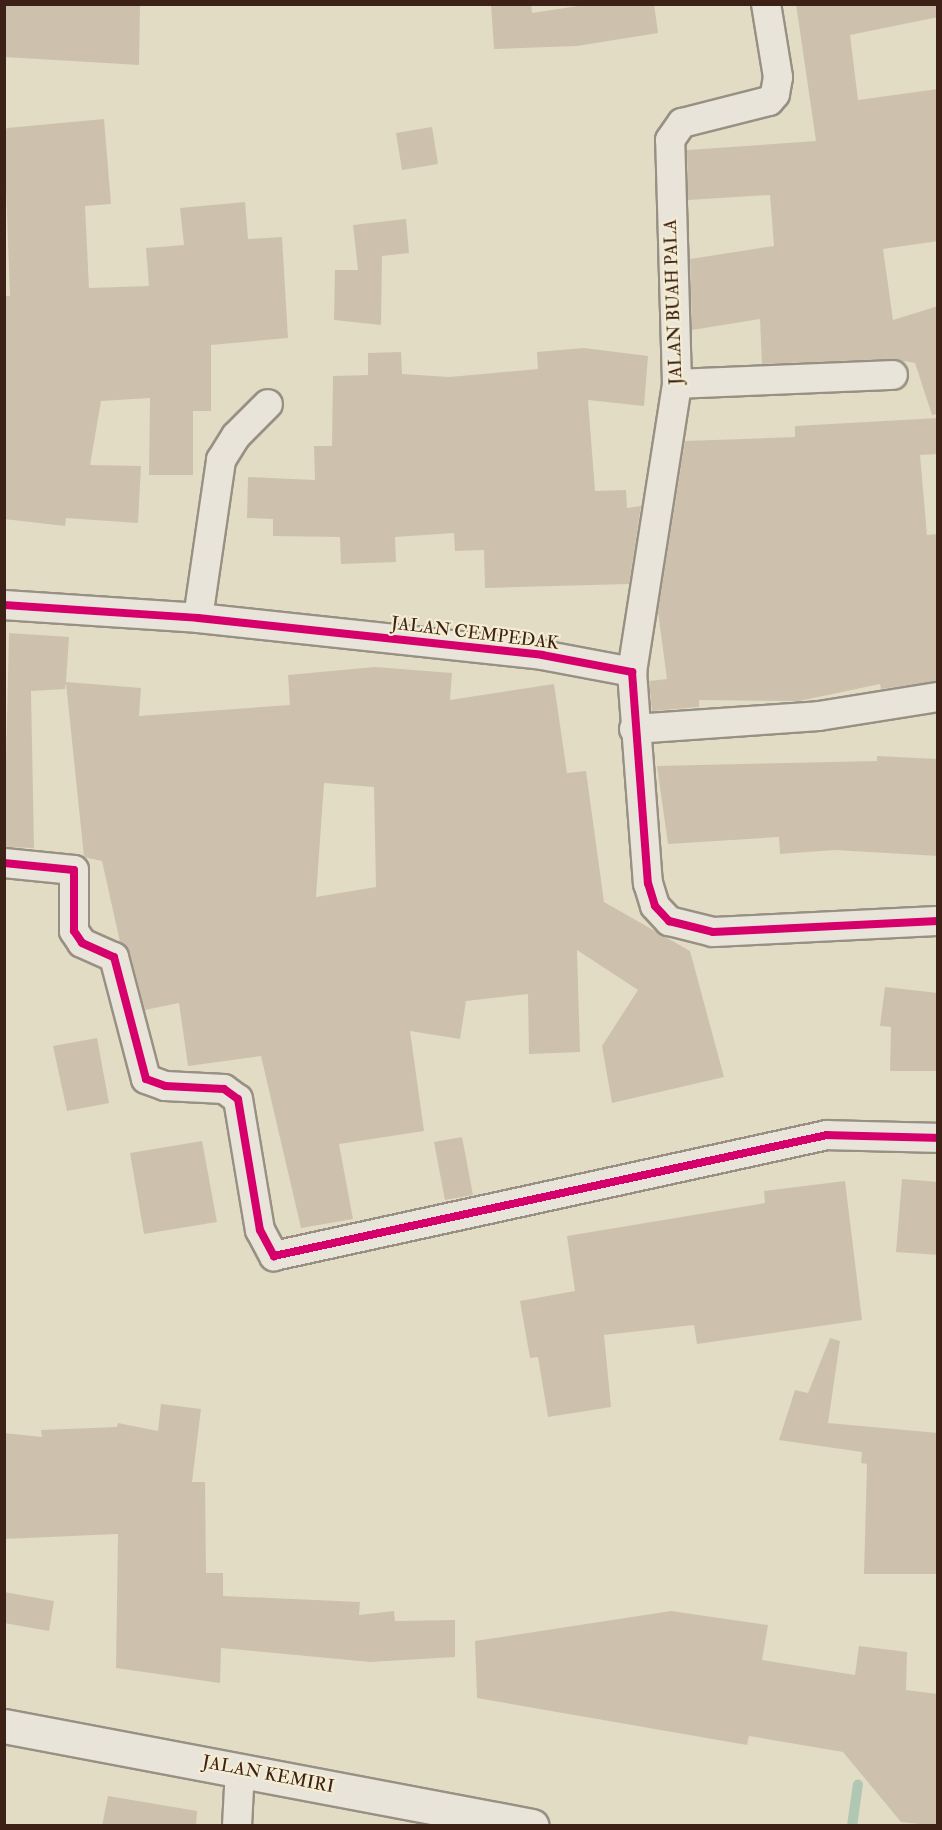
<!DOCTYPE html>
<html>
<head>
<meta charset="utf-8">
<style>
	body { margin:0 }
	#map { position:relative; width:942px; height:1830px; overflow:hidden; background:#e2dcc5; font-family:"IM FELL Double Pica",serif }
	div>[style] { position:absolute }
	.stream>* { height:10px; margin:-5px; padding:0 5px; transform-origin:5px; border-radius:5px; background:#b0c7b4 }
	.building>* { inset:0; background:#cdc1ae }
	.roads { filter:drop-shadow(2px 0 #989183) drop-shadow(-2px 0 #989183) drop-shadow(0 2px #989183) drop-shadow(0 -2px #989183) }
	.minor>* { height:28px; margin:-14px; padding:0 14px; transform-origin:14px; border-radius:14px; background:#e8e4d9 }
	.tertiary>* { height:33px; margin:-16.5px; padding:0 16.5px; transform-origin:16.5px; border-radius:16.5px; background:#e8e4d9 }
	.cycleway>* { height:8px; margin:-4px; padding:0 4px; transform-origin:4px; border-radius:4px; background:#d6006c }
	span { translate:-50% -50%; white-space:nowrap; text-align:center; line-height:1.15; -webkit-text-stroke:4.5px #f5edd1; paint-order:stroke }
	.street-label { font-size:18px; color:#3d2117 }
	.frame { position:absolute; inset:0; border:6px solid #3d2117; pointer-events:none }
</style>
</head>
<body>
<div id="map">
	<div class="stream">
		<i style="left:852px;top:1826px;width:42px;rotate:-81.9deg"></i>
	</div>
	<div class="building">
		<i style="clip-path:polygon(4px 4px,140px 4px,139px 65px,4px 57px)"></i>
		<i style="clip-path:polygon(491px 4px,531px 4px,532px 13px,591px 4px,654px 4px,658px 33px,577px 46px,494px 49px)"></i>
		<i style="clip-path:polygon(796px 4px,938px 4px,938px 17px,850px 35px,858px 100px,938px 89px,938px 241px,883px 249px,893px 320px,938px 306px,938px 414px,932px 415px,915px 363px,892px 359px,762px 364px,760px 319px,692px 330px,690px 259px,774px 246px,770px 195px,688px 200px,687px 150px,816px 141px)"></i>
		<i style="clip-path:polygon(104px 119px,111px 204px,85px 206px,89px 288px,149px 286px,146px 248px,184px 245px,180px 208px,245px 202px,248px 239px,282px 237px,288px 338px,211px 345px,211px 411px,193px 411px,193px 475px,149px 475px,150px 398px,101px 401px,90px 465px,141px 466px,138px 523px,66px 518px,65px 526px,4px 519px,4px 296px,10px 296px,4px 135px,7px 128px)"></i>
		<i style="clip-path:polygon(432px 127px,438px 164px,402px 170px,396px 133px)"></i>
		<i style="clip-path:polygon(406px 219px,409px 253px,382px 256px,381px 325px,334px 320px,335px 270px,358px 270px,353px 225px)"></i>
		<i style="clip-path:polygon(584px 348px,648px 356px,644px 406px,588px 400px,595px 491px,626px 490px,627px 508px,641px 506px,629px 584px,485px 588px,484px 550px,455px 551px,454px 533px,395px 537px,396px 562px,341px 564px,340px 537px,273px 536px,273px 519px,247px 518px,248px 477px,315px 480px,314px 446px,332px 446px,333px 376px,368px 375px,368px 353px,401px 352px,402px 374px,449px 377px,538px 369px,537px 352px)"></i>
		<i style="clip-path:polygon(938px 418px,938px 454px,920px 455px,927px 535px,938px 534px,938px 681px,881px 689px,880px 684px,799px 701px,699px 700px,699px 707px,652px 711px,649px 681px,667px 679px,658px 612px,685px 441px,795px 437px,795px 426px)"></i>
		<i style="clip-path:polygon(evenodd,9px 633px,69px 637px,66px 682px,141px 688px,139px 716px,290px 705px,288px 675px,375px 667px,452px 673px,450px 700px,554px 684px,567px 773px,586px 771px,604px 902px,690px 951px,724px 1077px,612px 1103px,602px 1046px,638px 990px,577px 950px,580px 1052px,529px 1054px,528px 994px,466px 1001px,460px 1039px,410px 1031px,424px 1131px,339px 1144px,353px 1219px,301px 1228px,261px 1056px,188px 1066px,179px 1003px,145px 1010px,130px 953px,120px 942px,102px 861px,84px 857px,66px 683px,65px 689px,31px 691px,34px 848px,4px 847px,9px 633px,324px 783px,374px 787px,376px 887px,316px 897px,324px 783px)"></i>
		<i style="clip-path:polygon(877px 756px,938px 759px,938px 856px,835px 850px,780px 854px,779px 837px,668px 844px,657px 766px,877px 761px)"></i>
		<i style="clip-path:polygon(885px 987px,938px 993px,938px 1071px,890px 1071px,891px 1027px,880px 1026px)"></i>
		<i style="clip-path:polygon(97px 1038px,109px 1103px,67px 1111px,53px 1046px)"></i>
		<i style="clip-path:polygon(462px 1137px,473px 1195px,445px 1200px,434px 1142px)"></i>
		<i style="clip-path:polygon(202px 1141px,217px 1222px,144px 1234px,130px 1153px)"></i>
		<i style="clip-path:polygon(902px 1179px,938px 1182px,938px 1255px,896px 1252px)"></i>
		<i style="clip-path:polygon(845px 1181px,862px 1320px,697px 1344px,694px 1325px,604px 1335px,611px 1407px,548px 1417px,538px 1357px,530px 1358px,520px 1301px,575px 1291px,567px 1236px,765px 1203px,764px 1191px)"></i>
		<i style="clip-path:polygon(830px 1338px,840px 1341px,828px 1423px,938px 1433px,938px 1574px,864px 1574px,867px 1464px,861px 1463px,862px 1452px,779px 1440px,795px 1390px,808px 1393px)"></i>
		<i style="clip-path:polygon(161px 1404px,201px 1409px,192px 1482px,205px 1482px,206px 1573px,223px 1573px,223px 1596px,360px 1602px,359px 1615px,394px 1611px,395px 1621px,455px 1620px,455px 1657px,370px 1662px,221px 1648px,220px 1683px,116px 1668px,118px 1534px,4px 1539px,4px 1433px,42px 1437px,41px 1430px,117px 1427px,118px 1423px,158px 1431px)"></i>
		<i style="clip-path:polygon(4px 1592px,54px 1601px,49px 1631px,4px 1623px)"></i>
		<i style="clip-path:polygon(671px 1611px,768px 1625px,762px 1660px,855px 1675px,859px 1646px,907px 1652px,906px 1690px,938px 1694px,938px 1826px,901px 1822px,843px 1752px,749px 1736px,747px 1745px,477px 1698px,475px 1641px)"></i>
		<i style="clip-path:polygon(108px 1796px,197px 1811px,196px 1826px,102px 1826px)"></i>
	</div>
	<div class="roads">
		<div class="minor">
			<i style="left:677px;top:384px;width:216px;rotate:-2.4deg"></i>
			<i style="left:4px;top:605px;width:194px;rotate:3.8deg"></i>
			<i style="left:198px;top:618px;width:346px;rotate:6.1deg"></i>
			<i style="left:542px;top:655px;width:92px;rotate:10.7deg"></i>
			<i style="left:632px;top:672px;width:212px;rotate:85.7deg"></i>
			<i style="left:648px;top:883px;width:24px;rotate:73deg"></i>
			<i style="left:655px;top:906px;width:21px;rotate:47deg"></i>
			<i style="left:669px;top:921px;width:45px;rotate:14deg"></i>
			<i style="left:713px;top:932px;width:225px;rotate:-2.8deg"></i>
			<i style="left:198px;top:618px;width:160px;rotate:-81.7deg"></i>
			<i style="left:221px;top:460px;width:28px;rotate:-58deg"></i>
			<i style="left:236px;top:436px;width:45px;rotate:-45deg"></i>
			<i style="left:632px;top:672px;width:291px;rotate:-81.1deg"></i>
			<i style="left:677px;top:384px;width:244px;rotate:-91.6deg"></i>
			<i style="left:670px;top:140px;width:21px;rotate:-55deg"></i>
			<i style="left:682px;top:123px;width:90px;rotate:-14.2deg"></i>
			<i style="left:769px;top:101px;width:9px;rotate:-49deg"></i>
			<i style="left:775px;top:94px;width:17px;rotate:-80deg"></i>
			<i style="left:778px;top:77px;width:74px;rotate:-99.3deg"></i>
			<i style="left:634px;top:729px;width:185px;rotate:-4deg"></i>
			<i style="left:819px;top:716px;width:121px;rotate:-9.1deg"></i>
			<i style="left:4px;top:863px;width:70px;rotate:5.7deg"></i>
			<i style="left:74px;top:870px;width:61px;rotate:90deg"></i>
			<i style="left:74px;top:931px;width:14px;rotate:56deg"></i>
			<i style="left:82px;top:943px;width:35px;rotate:24deg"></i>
			<i style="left:114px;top:957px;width:126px;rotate:75.3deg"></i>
			<i style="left:146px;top:1079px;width:20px;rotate:20deg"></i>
			<i style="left:165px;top:1086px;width:59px;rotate:2.9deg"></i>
			<i style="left:224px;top:1089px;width:17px;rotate:36deg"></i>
			<i style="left:238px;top:1099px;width:133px;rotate:80.5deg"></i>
			<i style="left:260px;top:1230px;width:30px;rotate:62deg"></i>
			<i style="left:274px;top:1256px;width:566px;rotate:-12.34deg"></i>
			<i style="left:827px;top:1135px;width:111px;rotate:1.5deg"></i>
			<i style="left:237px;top:1826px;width:57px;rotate:-87deg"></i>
		</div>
		<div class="tertiary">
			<i style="left:4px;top:1726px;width:537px;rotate:10.72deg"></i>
		</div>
	</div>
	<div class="cycleway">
		<i style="left:4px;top:605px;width:194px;rotate:3.8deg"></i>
		<i style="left:198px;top:618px;width:346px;rotate:6.1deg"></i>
		<i style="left:542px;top:655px;width:92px;rotate:10.7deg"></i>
		<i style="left:632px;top:672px;width:212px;rotate:85.7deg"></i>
		<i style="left:648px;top:883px;width:24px;rotate:73deg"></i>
		<i style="left:655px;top:906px;width:21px;rotate:47deg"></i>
		<i style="left:669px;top:921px;width:45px;rotate:14deg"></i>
		<i style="left:713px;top:932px;width:225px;rotate:-2.8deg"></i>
		<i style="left:4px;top:863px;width:70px;rotate:5.7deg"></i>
		<i style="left:74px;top:870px;width:61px;rotate:90deg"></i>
		<i style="left:74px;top:931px;width:14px;rotate:56deg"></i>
		<i style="left:82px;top:943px;width:35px;rotate:24deg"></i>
		<i style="left:114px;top:957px;width:126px;rotate:75.3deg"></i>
		<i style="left:146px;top:1079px;width:20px;rotate:20deg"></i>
		<i style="left:165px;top:1086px;width:59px;rotate:2.9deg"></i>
		<i style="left:224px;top:1089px;width:17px;rotate:36deg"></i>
		<i style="left:238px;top:1099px;width:133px;rotate:80.5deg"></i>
		<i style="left:260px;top:1230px;width:30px;rotate:62deg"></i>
		<i style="left:274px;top:1256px;width:566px;rotate:-12.34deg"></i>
		<i style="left:827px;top:1135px;width:111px;rotate:1.5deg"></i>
	</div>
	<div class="street-label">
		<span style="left:674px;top:302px;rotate:-92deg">JALAN BUAH PALA</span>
		<span style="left:475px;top:634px;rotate:7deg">JALAN CEMPEDAK</span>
		<span style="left:268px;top:1775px;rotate:11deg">JALAN KEMIRI</span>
	</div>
	<div class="frame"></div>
</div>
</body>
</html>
